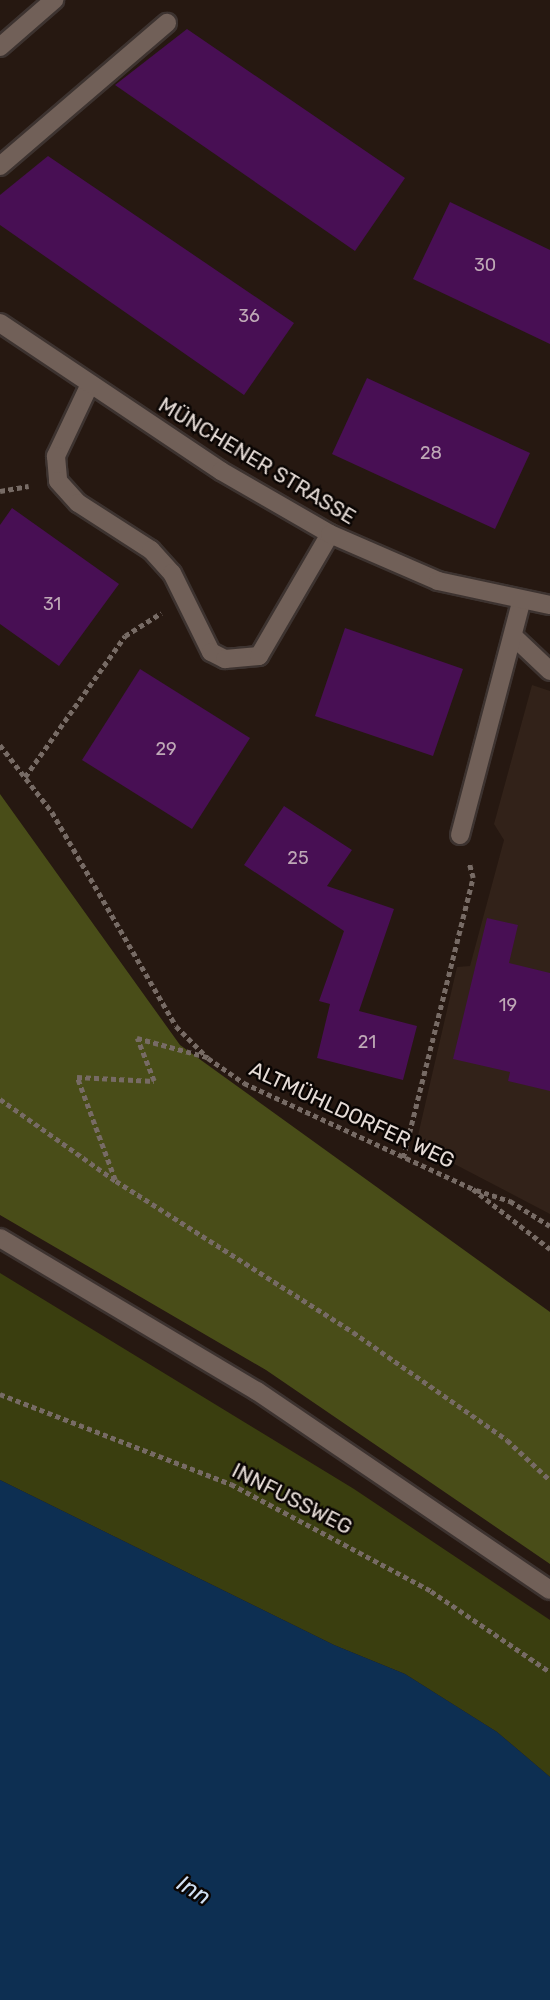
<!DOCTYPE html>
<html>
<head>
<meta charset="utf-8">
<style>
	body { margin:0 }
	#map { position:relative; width:550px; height:2000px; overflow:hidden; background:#261811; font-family:Rubik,sans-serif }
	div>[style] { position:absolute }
	.education>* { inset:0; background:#322219 }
	.green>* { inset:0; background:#3a3e0f }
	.forest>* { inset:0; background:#494d18 }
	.water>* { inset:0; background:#0d2f52 }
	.building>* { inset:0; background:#480f54 }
	.path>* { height:4.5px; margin-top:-2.25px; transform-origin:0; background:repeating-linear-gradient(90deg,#776b65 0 5px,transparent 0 8.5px) }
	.roads { filter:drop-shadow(2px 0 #3d3330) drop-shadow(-2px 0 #3d3330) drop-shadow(0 2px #3d3330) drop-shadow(0 -2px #3d3330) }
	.service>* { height:18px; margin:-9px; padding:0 9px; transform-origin:9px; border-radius:9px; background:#716058 }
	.tertiary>* { height:18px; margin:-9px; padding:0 9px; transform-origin:9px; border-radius:9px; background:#716058 }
	.secondary>* { height:18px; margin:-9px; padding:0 9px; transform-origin:9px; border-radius:9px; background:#716058 }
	span { translate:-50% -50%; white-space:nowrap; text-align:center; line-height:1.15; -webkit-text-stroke:5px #0a0503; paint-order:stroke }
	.number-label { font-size:18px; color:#bea8b6 }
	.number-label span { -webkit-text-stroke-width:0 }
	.street-label { font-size:21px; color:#e5dbd6 }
	.water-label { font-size:23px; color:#d1e0f3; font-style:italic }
</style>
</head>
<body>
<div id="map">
	<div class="education">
		<i style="clip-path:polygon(532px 685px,550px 691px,550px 1214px,416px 1144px,457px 967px,470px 966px,504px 840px,494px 824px)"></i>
	</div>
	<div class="green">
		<i style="clip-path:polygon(0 1273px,354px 1489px,550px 1620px,550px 1777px,497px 1732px,405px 1674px,334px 1645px,0 1480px)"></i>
	</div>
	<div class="forest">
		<i style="clip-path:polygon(0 794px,180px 1045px,550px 1312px,550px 1564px,266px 1370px,0 1215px)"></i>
	</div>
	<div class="water">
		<i style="clip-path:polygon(0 1480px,334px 1645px,405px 1674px,497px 1732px,550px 1777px,550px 2000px,0 2000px)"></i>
	</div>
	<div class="building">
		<i style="clip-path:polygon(187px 29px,405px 178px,355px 251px,115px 85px)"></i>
		<i style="clip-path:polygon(48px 156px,294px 323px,244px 395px,0 225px,0 195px)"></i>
		<i style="clip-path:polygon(450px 202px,550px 250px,550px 344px,413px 279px)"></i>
		<i style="clip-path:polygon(367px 378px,530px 453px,495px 529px,332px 454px)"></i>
		<i style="clip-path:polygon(12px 508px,119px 584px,59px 666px,0 624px,0 525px)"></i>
		<i style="clip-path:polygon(345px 628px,463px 669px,433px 756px,315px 716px)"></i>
		<i style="clip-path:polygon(140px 669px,250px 738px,192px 829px,82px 760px)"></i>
		<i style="clip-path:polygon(284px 806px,352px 850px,327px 886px,394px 909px,359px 1011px,417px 1026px,403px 1080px,317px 1058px,330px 1004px,319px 1001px,344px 931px,244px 865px)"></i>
		<i style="clip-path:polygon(487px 918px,518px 925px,509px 963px,550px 973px,550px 1091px,508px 1081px,510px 1072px,453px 1059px)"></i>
	</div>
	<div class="path">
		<i style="left:0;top:491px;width:29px;rotate:-10deg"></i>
		<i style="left:0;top:745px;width:85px;rotate:52.2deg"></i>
		<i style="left:52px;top:812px;width:247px;rotate:59.9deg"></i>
		<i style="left:176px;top:1026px;width:45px;rotate:45deg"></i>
		<i style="left:208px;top:1058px;width:44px;rotate:34.8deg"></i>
		<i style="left:244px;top:1083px;width:252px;rotate:24.8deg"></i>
		<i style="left:473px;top:1189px;width:98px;rotate:37.9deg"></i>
		<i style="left:25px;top:777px;width:173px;rotate:-54.7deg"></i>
		<i style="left:125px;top:636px;width:43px;rotate:-32.6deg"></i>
		<i style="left:0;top:1099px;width:142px;rotate:35.3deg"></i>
		<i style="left:116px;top:1181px;width:281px;rotate:32.5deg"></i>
		<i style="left:353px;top:1332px;width:188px;rotate:35deg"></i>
		<i style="left:507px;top:1440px;width:59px;rotate:42.9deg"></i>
		<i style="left:403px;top:1158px;width:289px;rotate:-76deg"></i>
		<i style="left:473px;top:878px;width:16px;rotate:-105deg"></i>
		<i style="left:115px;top:1180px;width:110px;rotate:-110.3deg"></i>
		<i style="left:77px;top:1077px;width:77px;rotate:3deg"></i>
		<i style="left:154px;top:1081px;width:46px;rotate:-111.6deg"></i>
		<i style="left:137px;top:1038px;width:73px;rotate:15.2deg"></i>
		<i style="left:476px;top:1190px;width:36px;rotate:18deg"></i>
		<i style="left:510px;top:1201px;width:47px;rotate:32deg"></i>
		<i style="left:0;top:1394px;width:248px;rotate:21.3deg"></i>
		<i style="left:231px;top:1484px;width:227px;rotate:28.1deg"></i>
		<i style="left:431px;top:1591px;width:144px;rotate:34.2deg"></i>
	</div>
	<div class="roads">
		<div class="service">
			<i style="left:0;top:47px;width:72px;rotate:-41deg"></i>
			<i style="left:0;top:166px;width:220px;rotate:-40.6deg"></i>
			<i style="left:90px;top:384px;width:80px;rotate:115.3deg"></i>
			<i style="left:56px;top:456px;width:25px;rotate:85deg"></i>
			<i style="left:58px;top:481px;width:30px;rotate:48deg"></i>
			<i style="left:78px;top:503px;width:87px;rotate:32.8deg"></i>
			<i style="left:151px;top:550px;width:31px;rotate:48deg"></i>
			<i style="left:172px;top:573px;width:88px;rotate:63.7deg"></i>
			<i style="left:211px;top:652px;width:16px;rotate:27deg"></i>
			<i style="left:225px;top:659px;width:34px;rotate:-5deg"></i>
			<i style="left:259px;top:656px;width:141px;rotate:-59.8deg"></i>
			<i style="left:513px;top:636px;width:51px;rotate:43.4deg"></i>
			<i style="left:460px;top:835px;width:241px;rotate:-75.3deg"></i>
		</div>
		<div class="tertiary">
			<i style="left:0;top:323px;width:266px;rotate:33.8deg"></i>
			<i style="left:221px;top:471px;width:126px;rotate:30deg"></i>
			<i style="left:330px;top:534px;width:118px;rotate:23.5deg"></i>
			<i style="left:438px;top:581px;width:115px;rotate:12.1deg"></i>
		</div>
		<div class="secondary">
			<i style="left:0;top:1238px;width:299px;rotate:30.8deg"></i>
			<i style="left:257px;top:1391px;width:354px;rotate:34.2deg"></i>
		</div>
	</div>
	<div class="number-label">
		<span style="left:485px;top:265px">30</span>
		<span style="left:249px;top:316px">36</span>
		<span style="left:431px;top:453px">28</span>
		<span style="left:52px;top:604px">31</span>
		<span style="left:166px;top:749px">29</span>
		<span style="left:298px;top:858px">25</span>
		<span style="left:508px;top:1005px">19</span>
		<span style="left:367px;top:1042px">21</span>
	</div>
	<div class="street-label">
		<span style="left:257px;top:461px;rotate:31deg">MÜNCHENER STRASSE</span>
		<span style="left:352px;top:1115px;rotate:25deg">ALTMÜHLDORFER WEG</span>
		<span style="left:292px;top:1499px;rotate:27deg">INNFUSSWEG</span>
	</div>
	<div class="water-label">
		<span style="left:194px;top:1890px;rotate:31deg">Inn</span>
	</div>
</div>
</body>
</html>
